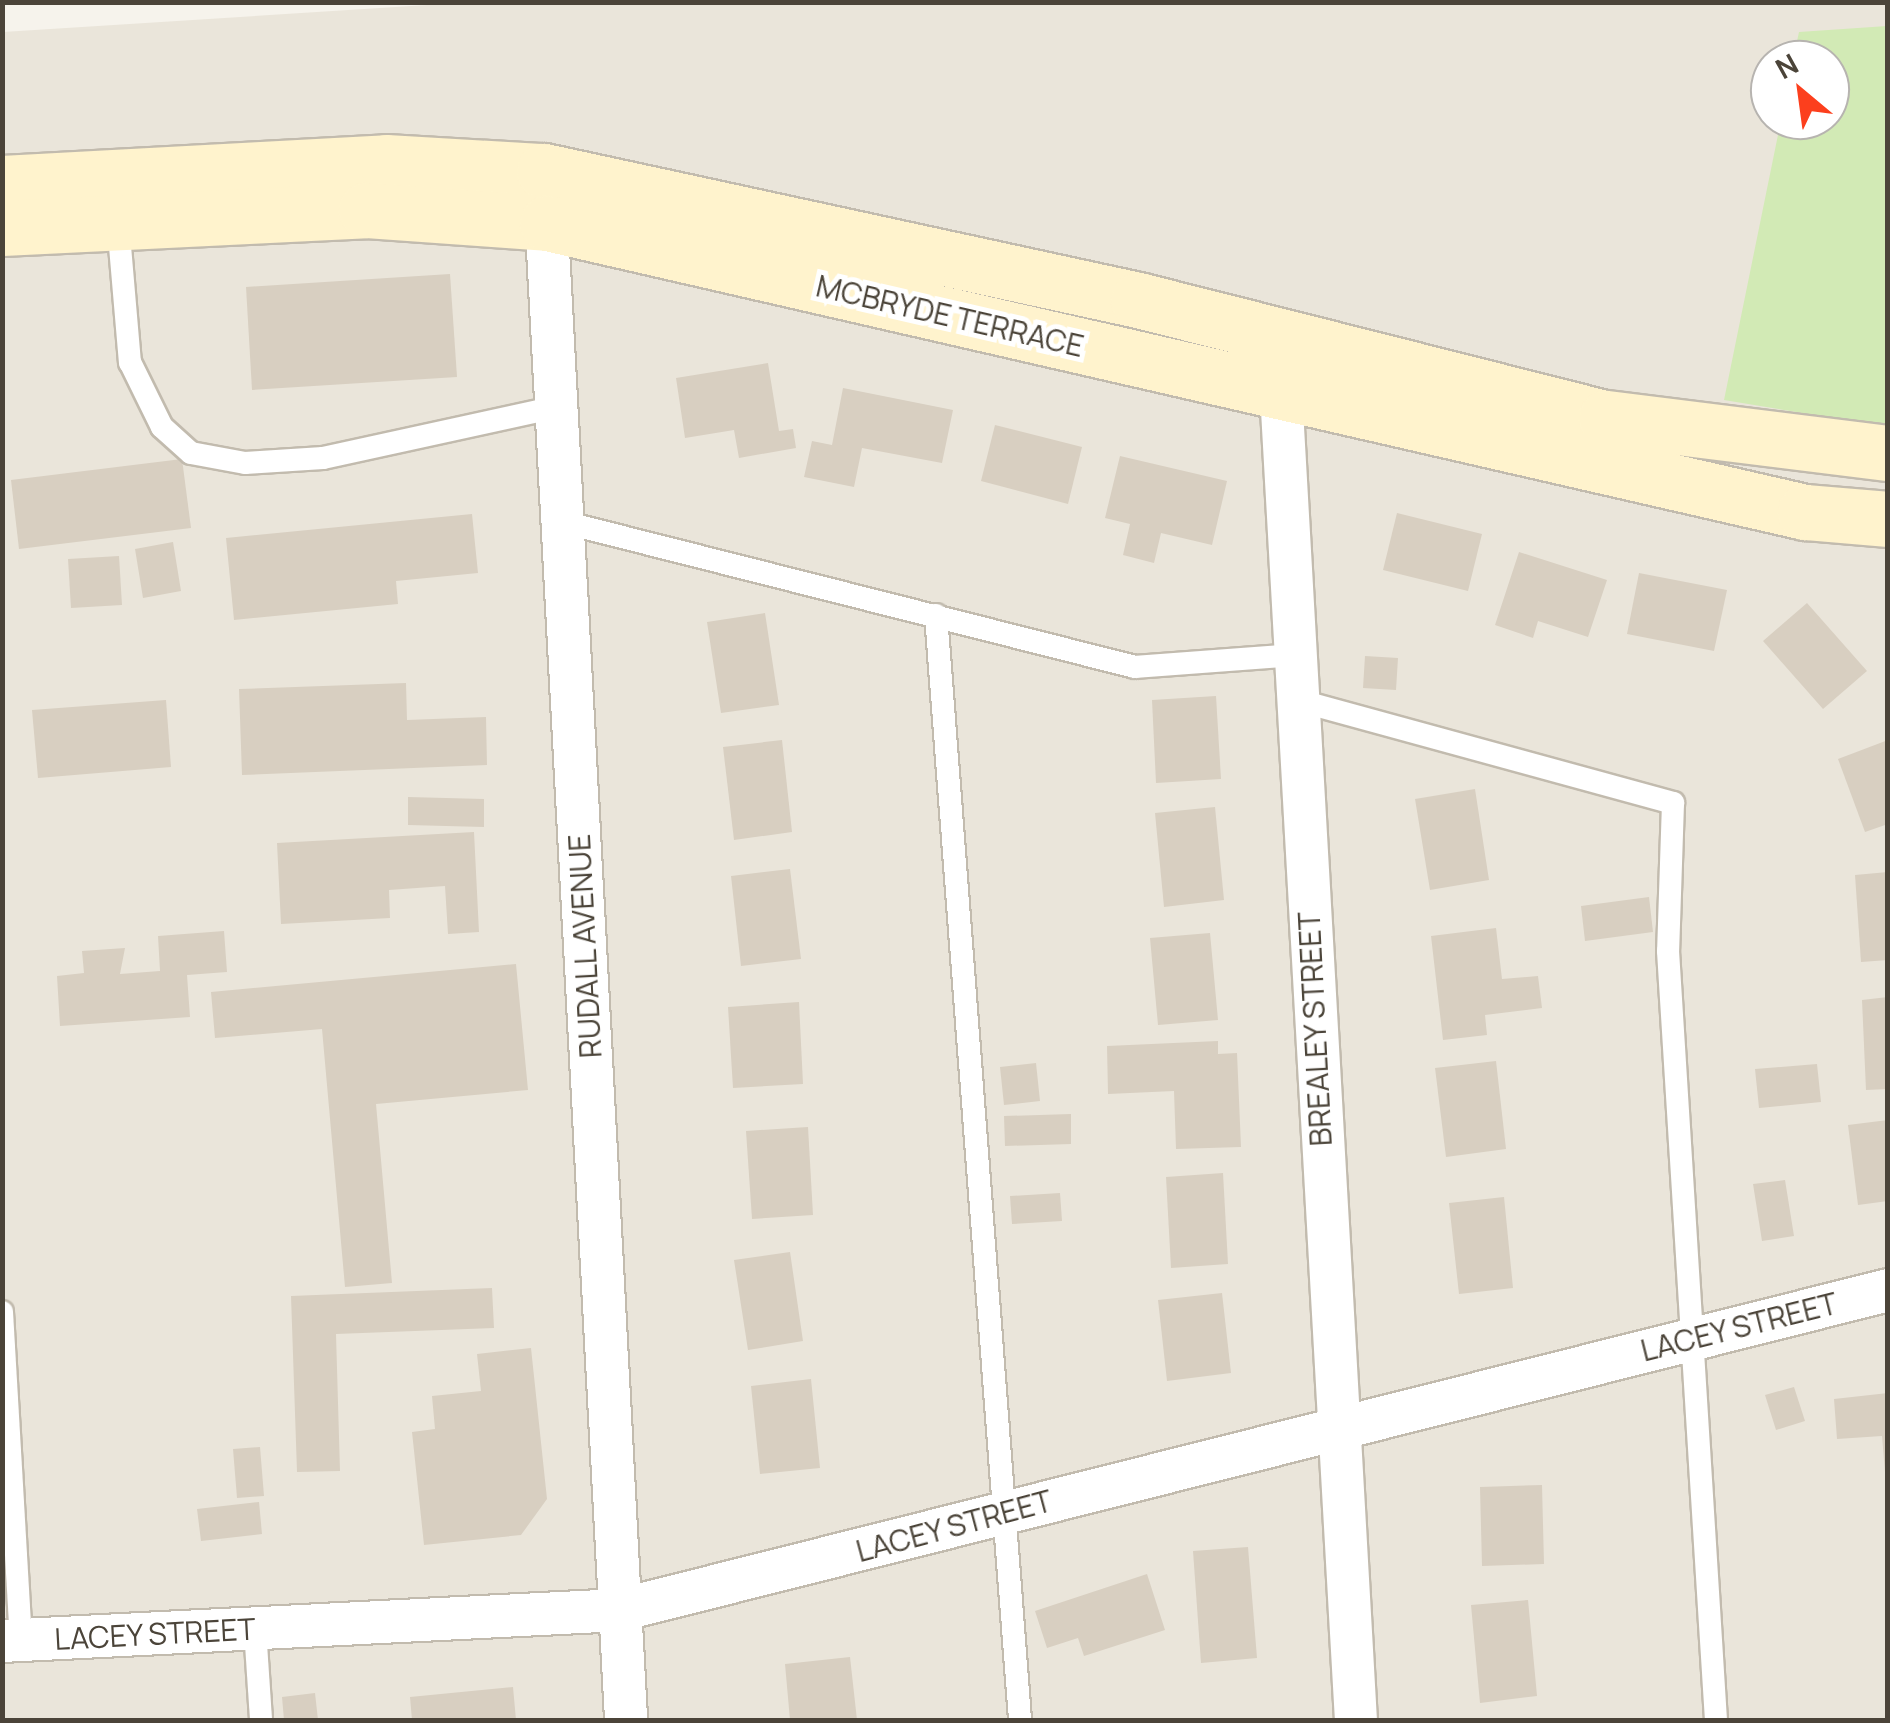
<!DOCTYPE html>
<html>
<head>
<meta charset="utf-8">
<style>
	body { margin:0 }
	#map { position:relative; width:1890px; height:1723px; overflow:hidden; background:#f6f3ec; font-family:Manrope,sans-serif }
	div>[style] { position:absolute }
	.residential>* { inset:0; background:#eae5da }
	.green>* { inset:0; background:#d2eab5 }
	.building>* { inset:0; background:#d8cfc1 }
	.roads { filter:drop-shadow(2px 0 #c2bbae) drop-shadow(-2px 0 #c2bbae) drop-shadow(0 2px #c2bbae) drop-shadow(0 -2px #c2bbae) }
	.lane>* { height:22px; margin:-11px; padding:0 11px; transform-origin:11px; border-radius:11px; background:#fff }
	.street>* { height:42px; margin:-21px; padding:0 21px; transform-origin:21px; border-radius:21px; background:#fff }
	.secondary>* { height:55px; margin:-27.5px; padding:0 27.5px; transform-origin:27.5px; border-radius:27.5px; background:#fff3cd }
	span { translate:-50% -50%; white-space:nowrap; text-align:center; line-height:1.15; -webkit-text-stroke:10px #fff; paint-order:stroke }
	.street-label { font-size:30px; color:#4b4439 }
	.frame { position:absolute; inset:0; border:5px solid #4b4439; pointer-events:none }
	.north { position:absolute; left:1750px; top:40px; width:100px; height:100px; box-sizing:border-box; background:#fff; border:2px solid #b7b4b0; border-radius:50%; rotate:331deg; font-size:28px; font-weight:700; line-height:40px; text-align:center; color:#4b4439 }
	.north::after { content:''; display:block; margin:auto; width:35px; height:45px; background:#fc3f1d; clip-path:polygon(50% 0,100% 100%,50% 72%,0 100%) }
</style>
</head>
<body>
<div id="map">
	<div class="residential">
		<i style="clip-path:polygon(evenodd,474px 2px,1887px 3px,1887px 1720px,3px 1720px,3px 32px,474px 2px,1770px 60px,1830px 60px,1830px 120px,1770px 120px,1770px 60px)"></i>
	</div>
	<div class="green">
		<i style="clip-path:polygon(1887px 26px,1887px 427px,1724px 400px,1781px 120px,1830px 120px,1830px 60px,1793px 60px,1799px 32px)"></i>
	</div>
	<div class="building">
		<i style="clip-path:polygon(450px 274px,457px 377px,252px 390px,246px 287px)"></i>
		<i style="clip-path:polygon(768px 363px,779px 431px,793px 429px,796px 448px,739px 458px,734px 430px,685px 438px,676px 378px)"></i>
		<i style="clip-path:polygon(843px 388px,953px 410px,942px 463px,862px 448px,854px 487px,804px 477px,812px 441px,832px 445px)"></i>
		<i style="clip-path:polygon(995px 425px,1082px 447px,1068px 504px,981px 481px)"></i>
		<i style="clip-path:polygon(1120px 456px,1227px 481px,1212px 545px,1161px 533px,1154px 563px,1123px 555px,1130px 524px,1105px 518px)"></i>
		<i style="clip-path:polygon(182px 459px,191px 528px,19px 549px,11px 480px)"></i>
		<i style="clip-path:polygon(1397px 513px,1482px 534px,1468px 591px,1383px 570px)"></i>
		<i style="clip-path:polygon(472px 514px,478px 573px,396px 581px,398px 604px,234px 620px,226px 538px)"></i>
		<i style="clip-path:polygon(173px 542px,181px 591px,143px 598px,135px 549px)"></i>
		<i style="clip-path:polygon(1519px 552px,1607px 580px,1588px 637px,1538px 621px,1533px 638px,1495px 625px)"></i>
		<i style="clip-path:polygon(119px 556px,122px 605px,71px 608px,68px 559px)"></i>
		<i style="clip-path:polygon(1639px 573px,1727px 590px,1714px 651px,1627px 634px)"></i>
		<i style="clip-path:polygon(1807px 603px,1867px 671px,1823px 709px,1763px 641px)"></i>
		<i style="clip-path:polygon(765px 613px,779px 705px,721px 713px,707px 622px)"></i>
		<i style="clip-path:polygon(1365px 656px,1398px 658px,1396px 690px,1363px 688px)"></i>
		<i style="clip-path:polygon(406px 683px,407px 720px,486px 717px,487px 765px,242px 775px,239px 689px)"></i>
		<i style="clip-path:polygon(1216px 696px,1221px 779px,1156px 783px,1152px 700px)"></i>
		<i style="clip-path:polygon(166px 700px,171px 767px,38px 778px,32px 710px)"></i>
		<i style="clip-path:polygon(782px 740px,792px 832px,734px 840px,723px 747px)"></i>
		<i style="clip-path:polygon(1888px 740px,1888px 824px,1865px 832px,1838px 759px)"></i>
		<i style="clip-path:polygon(1475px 789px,1489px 880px,1430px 890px,1415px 799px)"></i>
		<i style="clip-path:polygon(408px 797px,484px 799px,484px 827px,408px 825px)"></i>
		<i style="clip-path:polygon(1215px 807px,1224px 900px,1164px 907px,1155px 813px)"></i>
		<i style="clip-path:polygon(474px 832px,479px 932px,448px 934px,445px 886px,389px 890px,390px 918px,281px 924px,277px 843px)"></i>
		<i style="clip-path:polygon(790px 869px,801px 959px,741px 966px,731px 876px)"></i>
		<i style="clip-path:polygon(1888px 872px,1888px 960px,1861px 962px,1855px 875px)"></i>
		<i style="clip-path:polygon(1649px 897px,1653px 932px,1585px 941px,1581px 906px)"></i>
		<i style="clip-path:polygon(1496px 928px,1502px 979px,1538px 976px,1542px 1008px,1485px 1015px,1487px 1035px,1443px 1040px,1431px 936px)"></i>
		<i style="clip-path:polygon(224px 931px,227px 972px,187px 975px,190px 1017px,60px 1026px,57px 976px,84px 973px,82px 951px,125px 948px,120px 974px,160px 971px,158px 936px)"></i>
		<i style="clip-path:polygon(1210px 933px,1218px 1020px,1158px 1025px,1150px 938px)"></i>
		<i style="clip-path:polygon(516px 964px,528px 1090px,376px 1104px,392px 1283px,345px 1287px,322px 1029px,215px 1038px,211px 992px)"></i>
		<i style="clip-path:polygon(1888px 997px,1888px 1089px,1866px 1090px,1862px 1000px)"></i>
		<i style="clip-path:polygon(799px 1002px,803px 1084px,733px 1088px,728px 1007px)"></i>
		<i style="clip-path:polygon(1218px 1041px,1218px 1054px,1237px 1053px,1241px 1147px,1176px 1149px,1174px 1091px,1108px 1094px,1107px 1046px)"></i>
		<i style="clip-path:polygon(1496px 1061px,1506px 1149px,1446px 1157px,1435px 1068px)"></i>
		<i style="clip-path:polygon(1036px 1063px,1040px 1101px,1004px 1105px,1000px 1067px)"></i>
		<i style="clip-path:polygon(1817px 1064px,1821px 1102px,1759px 1108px,1755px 1069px)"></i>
		<i style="clip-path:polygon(1071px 1114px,1071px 1144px,1005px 1146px,1004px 1116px)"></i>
		<i style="clip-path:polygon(1888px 1120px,1888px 1201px,1858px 1205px,1848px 1125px)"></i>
		<i style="clip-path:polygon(808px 1127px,813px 1215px,752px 1219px,746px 1131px)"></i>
		<i style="clip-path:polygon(1223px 1173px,1228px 1264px,1171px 1268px,1166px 1177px)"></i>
		<i style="clip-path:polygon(1785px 1180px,1794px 1236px,1762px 1241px,1753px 1184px)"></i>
		<i style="clip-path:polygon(1060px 1193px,1062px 1221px,1012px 1224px,1010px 1196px)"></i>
		<i style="clip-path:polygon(1504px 1197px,1513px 1288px,1459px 1294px,1449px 1203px)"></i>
		<i style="clip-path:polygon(790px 1252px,803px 1341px,748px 1350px,734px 1260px)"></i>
		<i style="clip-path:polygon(492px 1288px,494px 1328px,336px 1334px,340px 1471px,297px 1472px,291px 1296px)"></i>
		<i style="clip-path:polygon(1222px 1293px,1231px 1373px,1167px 1381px,1158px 1300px)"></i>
		<i style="clip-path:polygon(531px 1348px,547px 1499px,521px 1535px,424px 1545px,412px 1432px,435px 1429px,432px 1396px,481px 1391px,477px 1354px)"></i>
		<i style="clip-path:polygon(811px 1379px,820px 1468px,760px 1474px,751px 1386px)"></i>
		<i style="clip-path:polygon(1794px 1387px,1805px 1421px,1776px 1430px,1765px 1395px)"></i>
		<i style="clip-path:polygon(1888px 1393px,1888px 1471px,1885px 1472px,1882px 1436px,1837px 1439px,1834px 1399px)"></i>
		<i style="clip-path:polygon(260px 1447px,264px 1496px,237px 1498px,233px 1449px)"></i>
		<i style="clip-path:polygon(1542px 1485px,1544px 1564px,1482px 1566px,1480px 1487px)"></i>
		<i style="clip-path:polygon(259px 1502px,262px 1534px,201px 1541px,197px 1509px)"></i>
		<i style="clip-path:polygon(1248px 1547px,1257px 1658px,1201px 1663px,1193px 1551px)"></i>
		<i style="clip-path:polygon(1147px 1574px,1165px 1630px,1084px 1656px,1078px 1638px,1047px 1648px,1035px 1611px)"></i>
		<i style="clip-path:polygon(1528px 1600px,1537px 1696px,1480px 1703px,1471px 1605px)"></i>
		<i style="clip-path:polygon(850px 1657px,857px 1720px,790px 1720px,785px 1664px)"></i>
		<i style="clip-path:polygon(513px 1687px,516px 1720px,412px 1720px,410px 1697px)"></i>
		<i style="clip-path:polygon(315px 1693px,318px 1720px,284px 1720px,282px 1697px)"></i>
	</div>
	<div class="roads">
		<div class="lane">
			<i style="left:118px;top:223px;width:140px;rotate:85.1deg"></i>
			<i style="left:130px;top:362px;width:72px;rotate:63.8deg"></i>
			<i style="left:162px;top:427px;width:39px;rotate:42deg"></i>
			<i style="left:191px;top:453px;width:55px;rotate:10.5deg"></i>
			<i style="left:245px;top:463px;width:78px;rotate:-3.7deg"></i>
			<i style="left:323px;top:458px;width:239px;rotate:-12.3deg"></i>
			<i style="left:563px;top:522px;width:590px;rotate:14.22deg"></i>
			<i style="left:1135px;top:667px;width:160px;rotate:-4.3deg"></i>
			<i style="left:936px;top:615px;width:1108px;rotate:85.65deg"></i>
			<i style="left:1297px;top:700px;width:390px;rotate:15.3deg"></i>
			<i style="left:1673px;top:803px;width:148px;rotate:91.9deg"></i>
			<i style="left:1668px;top:951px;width:770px;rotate:86.43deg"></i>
			<i style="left:2px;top:1312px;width:329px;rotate:86.7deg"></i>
			<i style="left:255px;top:1629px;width:91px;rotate:86.2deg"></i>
		</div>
		<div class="street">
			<i style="left:545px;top:193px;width:1529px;rotate:86.96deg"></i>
			<i style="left:1289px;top:364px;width:29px;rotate:106deg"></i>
			<i style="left:1281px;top:392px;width:1330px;rotate:86.77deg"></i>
			<i style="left:2px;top:1641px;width:619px;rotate:-2.87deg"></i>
			<i style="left:620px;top:1610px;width:1308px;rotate:-14.16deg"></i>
		</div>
		<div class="secondary">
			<i style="left:2px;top:183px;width:385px;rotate:-3.1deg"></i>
			<i style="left:386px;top:162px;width:158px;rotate:3.3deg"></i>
			<i style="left:544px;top:171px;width:608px;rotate:12.25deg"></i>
			<i style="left:1138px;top:300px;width:483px;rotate:14.2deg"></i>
			<i style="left:1606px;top:418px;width:284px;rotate:7.1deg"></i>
			<i style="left:2px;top:228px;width:364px;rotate:-2.8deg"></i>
			<i style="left:366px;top:210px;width:181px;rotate:4.1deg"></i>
			<i style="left:547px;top:223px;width:1291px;rotate:12.94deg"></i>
			<i style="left:1805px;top:512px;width:83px;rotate:4.8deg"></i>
		</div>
	</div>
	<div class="street-label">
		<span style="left:950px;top:316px;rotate:13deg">MCBRYDE TERRACE</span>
		<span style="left:585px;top:946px;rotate:-93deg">RUDALL AVENUE</span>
		<span style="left:1315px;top:1029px;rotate:-93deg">BREALEY STREET</span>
		<span style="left:1739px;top:1327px;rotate:-14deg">LACEY STREET</span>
		<span style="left:954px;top:1526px;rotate:-15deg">LACEY STREET</span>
		<span style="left:155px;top:1634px;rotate:-3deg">LACEY STREET</span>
	</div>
	<div class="frame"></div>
	<div class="north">N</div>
</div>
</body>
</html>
